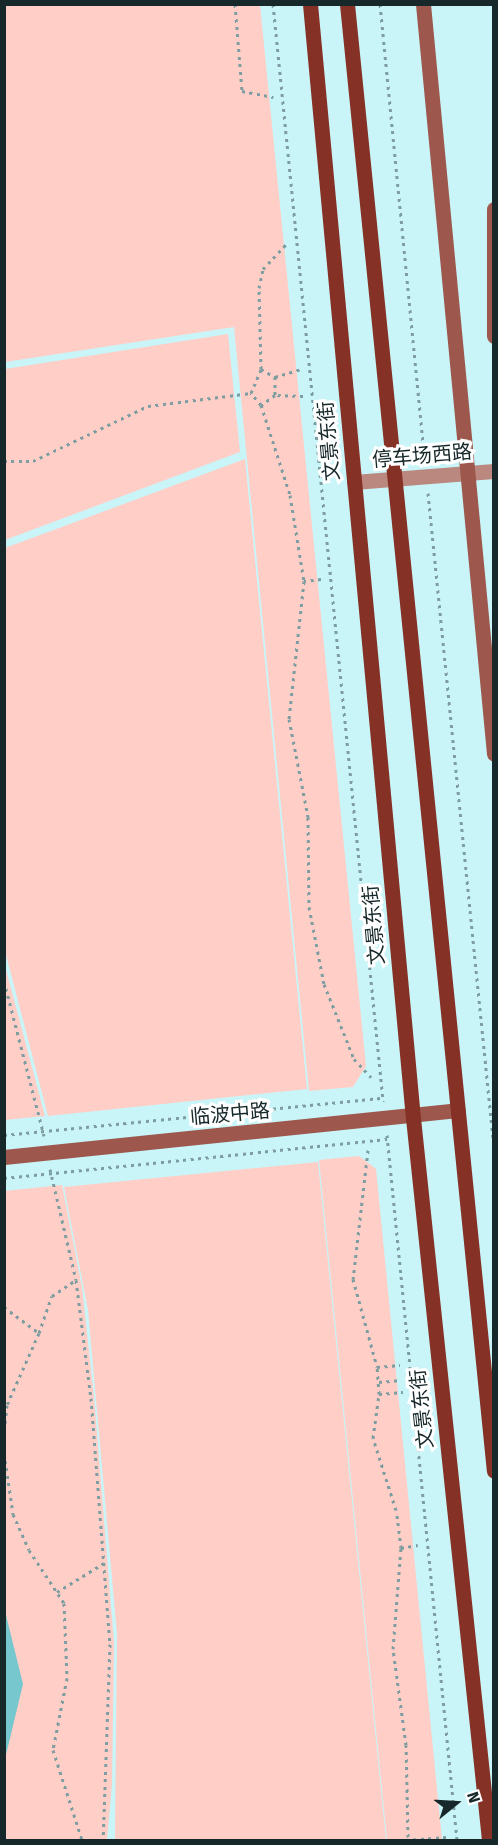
<!DOCTYPE html>
<html>
<head>
<meta charset="utf-8">
<style>
	body { margin:0 }
	#map { position:relative; width:498px; height:1845px; overflow:hidden; background:#c9f5f9; font-family:"Fira Sans","Noto Sans SC",sans-serif }
	div>[style] { position:absolute }
	.green>* { inset:0; background:#ffcec6 }
	.water>* { inset:0; background:#77c7ce }
	.path>* { height:3px; margin-top:-1.5px; transform-origin:0; background:repeating-linear-gradient(90deg,#7d9da1 0 3px,transparent 0 7.5px) }
	.street>* { height:15px; margin:-7.5px; padding:0 7.5px; transform-origin:7.5px; border-radius:7.5px; background:#ba887f }
	.secondary>* { height:15px; margin:-7.5px; padding:0 7.5px; transform-origin:7.5px; border-radius:7.5px; background:#9d574c }
	.primary>* { height:15px; margin:-7.5px; padding:0 7.5px; transform-origin:7.5px; border-radius:7.5px; background:#863126 }
	span { translate:-50% -50%; white-space:nowrap; text-align:center; line-height:1.15; -webkit-text-stroke:6px #fff; paint-order:stroke }
	.street-label { font-size:20px; color:#17282a }
	.frame { position:absolute; inset:0; border:6px solid #17282a; pointer-events:none }
	.north { position:absolute; left:426px; top:1773px; width:60px; height:60px; -webkit-text-stroke:4px #fff; paint-order:stroke; rotate:72deg; font-size:16px; font-weight:700; line-height:24px; text-align:center; color:#17282a }
	.north::after { content:''; display:block; margin:auto; width:21px; height:27px; background:#17282a; clip-path:polygon(50% 0,100% 100%,50% 72%,0 100%) }
</style>
</head>
<body>
<div id="map">
	<div class="green">
		<i style="clip-path:polygon(5px 4px,260px 5px,366px 1066px,353px 1087px,309px 1091px,234px 327px,5px 362px)"></i>
		<i style="clip-path:polygon(228px 334px,240px 452px,5px 540px,5px 369px)"></i>
		<i style="clip-path:polygon(245px 459px,307px 1089px,48px 1116px,5px 951px,5px 548px)"></i>
		<i style="clip-path:polygon(4px 966px,5px 966px,45px 1116px,5px 1120px)"></i>
		<i style="clip-path:polygon(359px 1156px,376px 1169px,442px 1840px,387px 1840px,319px 1160px)"></i>
		<i style="clip-path:polygon(318px 1162px,386px 1840px,115px 1840px,117px 1634px,88px 1310px,64px 1187px)"></i>
		<i style="clip-path:polygon(62px 1185px,82px 1287px,94px 1397px,114px 1643px,112px 1784px,107px 1840px,5px 1840px,4px 1191px)"></i>
	</div>
	<div class="water">
		<i style="clip-path:polygon(5px 1611px,23px 1684px,5px 1759px)"></i>
	</div>
	<div class="path">
		<i style="left:235px;top:4px;width:87px;rotate:85.4deg"></i>
		<i style="left:242px;top:91px;width:32px;rotate:11deg"></i>
		<i style="left:273px;top:4px;width:1103px;rotate:84.27deg"></i>
		<i style="left:380px;top:4px;width:458px;rotate:84.4deg"></i>
		<i style="left:261px;top:369px;width:81px;rotate:-91.4deg"></i>
		<i style="left:259px;top:288px;width:19px;rotate:-78deg"></i>
		<i style="left:263px;top:269px;width:37px;rotate:-47deg"></i>
		<i style="left:275px;top:395px;width:18px;rotate:-90deg"></i>
		<i style="left:275px;top:377px;width:27px;rotate:-17deg"></i>
		<i style="left:303px;top:396px;width:28px;rotate:-178deg"></i>
		<i style="left:275px;top:395px;width:17px;rotate:144deg"></i>
		<i style="left:261px;top:405px;width:95px;rotate:72.1deg"></i>
		<i style="left:290px;top:495px;width:87px;rotate:80.8deg"></i>
		<i style="left:261px;top:405px;width:16px;rotate:-130deg"></i>
		<i style="left:251px;top:393px;width:26px;rotate:-67deg"></i>
		<i style="left:261px;top:369px;width:16px;rotate:30deg"></i>
		<i style="left:4px;top:461px;width:29px"></i>
		<i style="left:33px;top:461px;width:127px;rotate:-25.6deg"></i>
		<i style="left:148px;top:406px;width:104px;rotate:-7.2deg"></i>
		<i style="left:428px;top:493px;width:658px;rotate:84.25deg"></i>
		<i style="left:321px;top:579px;width:17px;rotate:173deg"></i>
		<i style="left:304px;top:581px;width:139px;rotate:96.2deg"></i>
		<i style="left:289px;top:719px;width:100px;rotate:79deg"></i>
		<i style="left:308px;top:817px;width:90px;rotate:89.4deg"></i>
		<i style="left:309px;top:907px;width:78px;rotate:79deg"></i>
		<i style="left:324px;top:984px;width:81px;rotate:68.2deg"></i>
		<i style="left:354px;top:1059px;width:25px;rotate:47deg"></i>
		<i style="left:4px;top:981px;width:160px;rotate:75.5deg"></i>
		<i style="left:4px;top:1135px;width:381px;rotate:-5.6deg"></i>
		<i style="left:387px;top:1135px;width:708px;rotate:84.33deg"></i>
		<i style="left:368px;top:1150px;width:130px;rotate:96.6deg"></i>
		<i style="left:353px;top:1279px;width:91px;rotate:74.7deg"></i>
		<i style="left:50px;top:1169px;width:114px;rotate:76.8deg"></i>
		<i style="left:76px;top:1280px;width:119px;rotate:82.8deg"></i>
		<i style="left:91px;top:1398px;width:247px;rotate:85.6deg"></i>
		<i style="left:110px;top:1644px;width:196px;rotate:92deg"></i>
		<i style="left:4px;top:1178px;width:385px;rotate:-5.8deg"></i>
		<i style="left:4px;top:1307px;width:44px;rotate:36.6deg"></i>
		<i style="left:39px;top:1333px;width:79px;rotate:114deg"></i>
		<i style="left:7px;top:1405px;width:27px;rotate:96deg"></i>
		<i style="left:39px;top:1333px;width:39px;rotate:-71deg"></i>
		<i style="left:52px;top:1296px;width:29px;rotate:-34deg"></i>
		<i style="left:379px;top:1382px;width:22px;rotate:-5deg"></i>
		<i style="left:379px;top:1394px;width:27px;rotate:-94deg"></i>
		<i style="left:377px;top:1367px;width:23px;rotate:-5deg"></i>
		<i style="left:4px;top:1453px;width:62px;rotate:81.6deg"></i>
		<i style="left:13px;top:1514px;width:39px;rotate:66deg"></i>
		<i style="left:29px;top:1550px;width:64px;rotate:56.6deg"></i>
		<i style="left:64px;top:1603px;width:75px;rotate:87.7deg"></i>
		<i style="left:67px;top:1678px;width:73px;rotate:101deg"></i>
		<i style="left:53px;top:1750px;width:95px;rotate:72.1deg"></i>
		<i style="left:401px;top:1548px;width:38px;rotate:-97deg"></i>
		<i style="left:396px;top:1510px;width:76px;rotate:-107.7deg"></i>
		<i style="left:373px;top:1438px;width:44px;rotate:-82.2deg"></i>
		<i style="left:379px;top:1394px;width:24px;rotate:-5deg"></i>
		<i style="left:57px;top:1592px;width:55px;rotate:-31.7deg"></i>
		<i style="left:408px;top:1837px;width:92px;rotate:-91.2deg"></i>
		<i style="left:406px;top:1745px;width:97px;rotate:-97.7deg"></i>
		<i style="left:393px;top:1649px;width:101px;rotate:-85.5deg"></i>
		<i style="left:401px;top:1548px;width:17px;rotate:-10deg"></i>
		<i style="left:406px;top:1840px;width:41px;rotate:-4.2deg"></i>
	</div>
	<div class="street">
		<i style="left:354px;top:482px;width:140px;rotate:-4.5deg"></i>
	</div>
	<div class="secondary">
		<i style="left:423px;top:4px;width:753px;rotate:84.59deg"></i>
		<i style="left:494px;top:209px;width:127px;rotate:90deg"></i>
		<i style="left:4px;top:1157px;width:456px;rotate:-5.9deg"></i>
	</div>
	<div class="primary">
		<i style="left:310px;top:4px;width:1119px;rotate:84.72deg"></i>
		<i style="left:413px;top:1118px;width:726px;rotate:83.99deg"></i>
		<i style="left:347px;top:4px;width:1474px;rotate:84.28deg"></i>
	</div>
	<div class="street-label">
		<span style="left:329px;top:441px;rotate:-95deg">文景东街</span>
		<span style="left:422px;top:456px;rotate:-5deg">停车场西路</span>
		<span style="left:374px;top:925px;rotate:-95deg">文景东街</span>
		<span style="left:230px;top:1114px;rotate:-5deg">临波中路</span>
		<span style="left:422px;top:1409px;rotate:-96deg">文景东街</span>
	</div>
	<div class="frame"></div>
	<div class="north">N</div>
</div>
</body>
</html>
